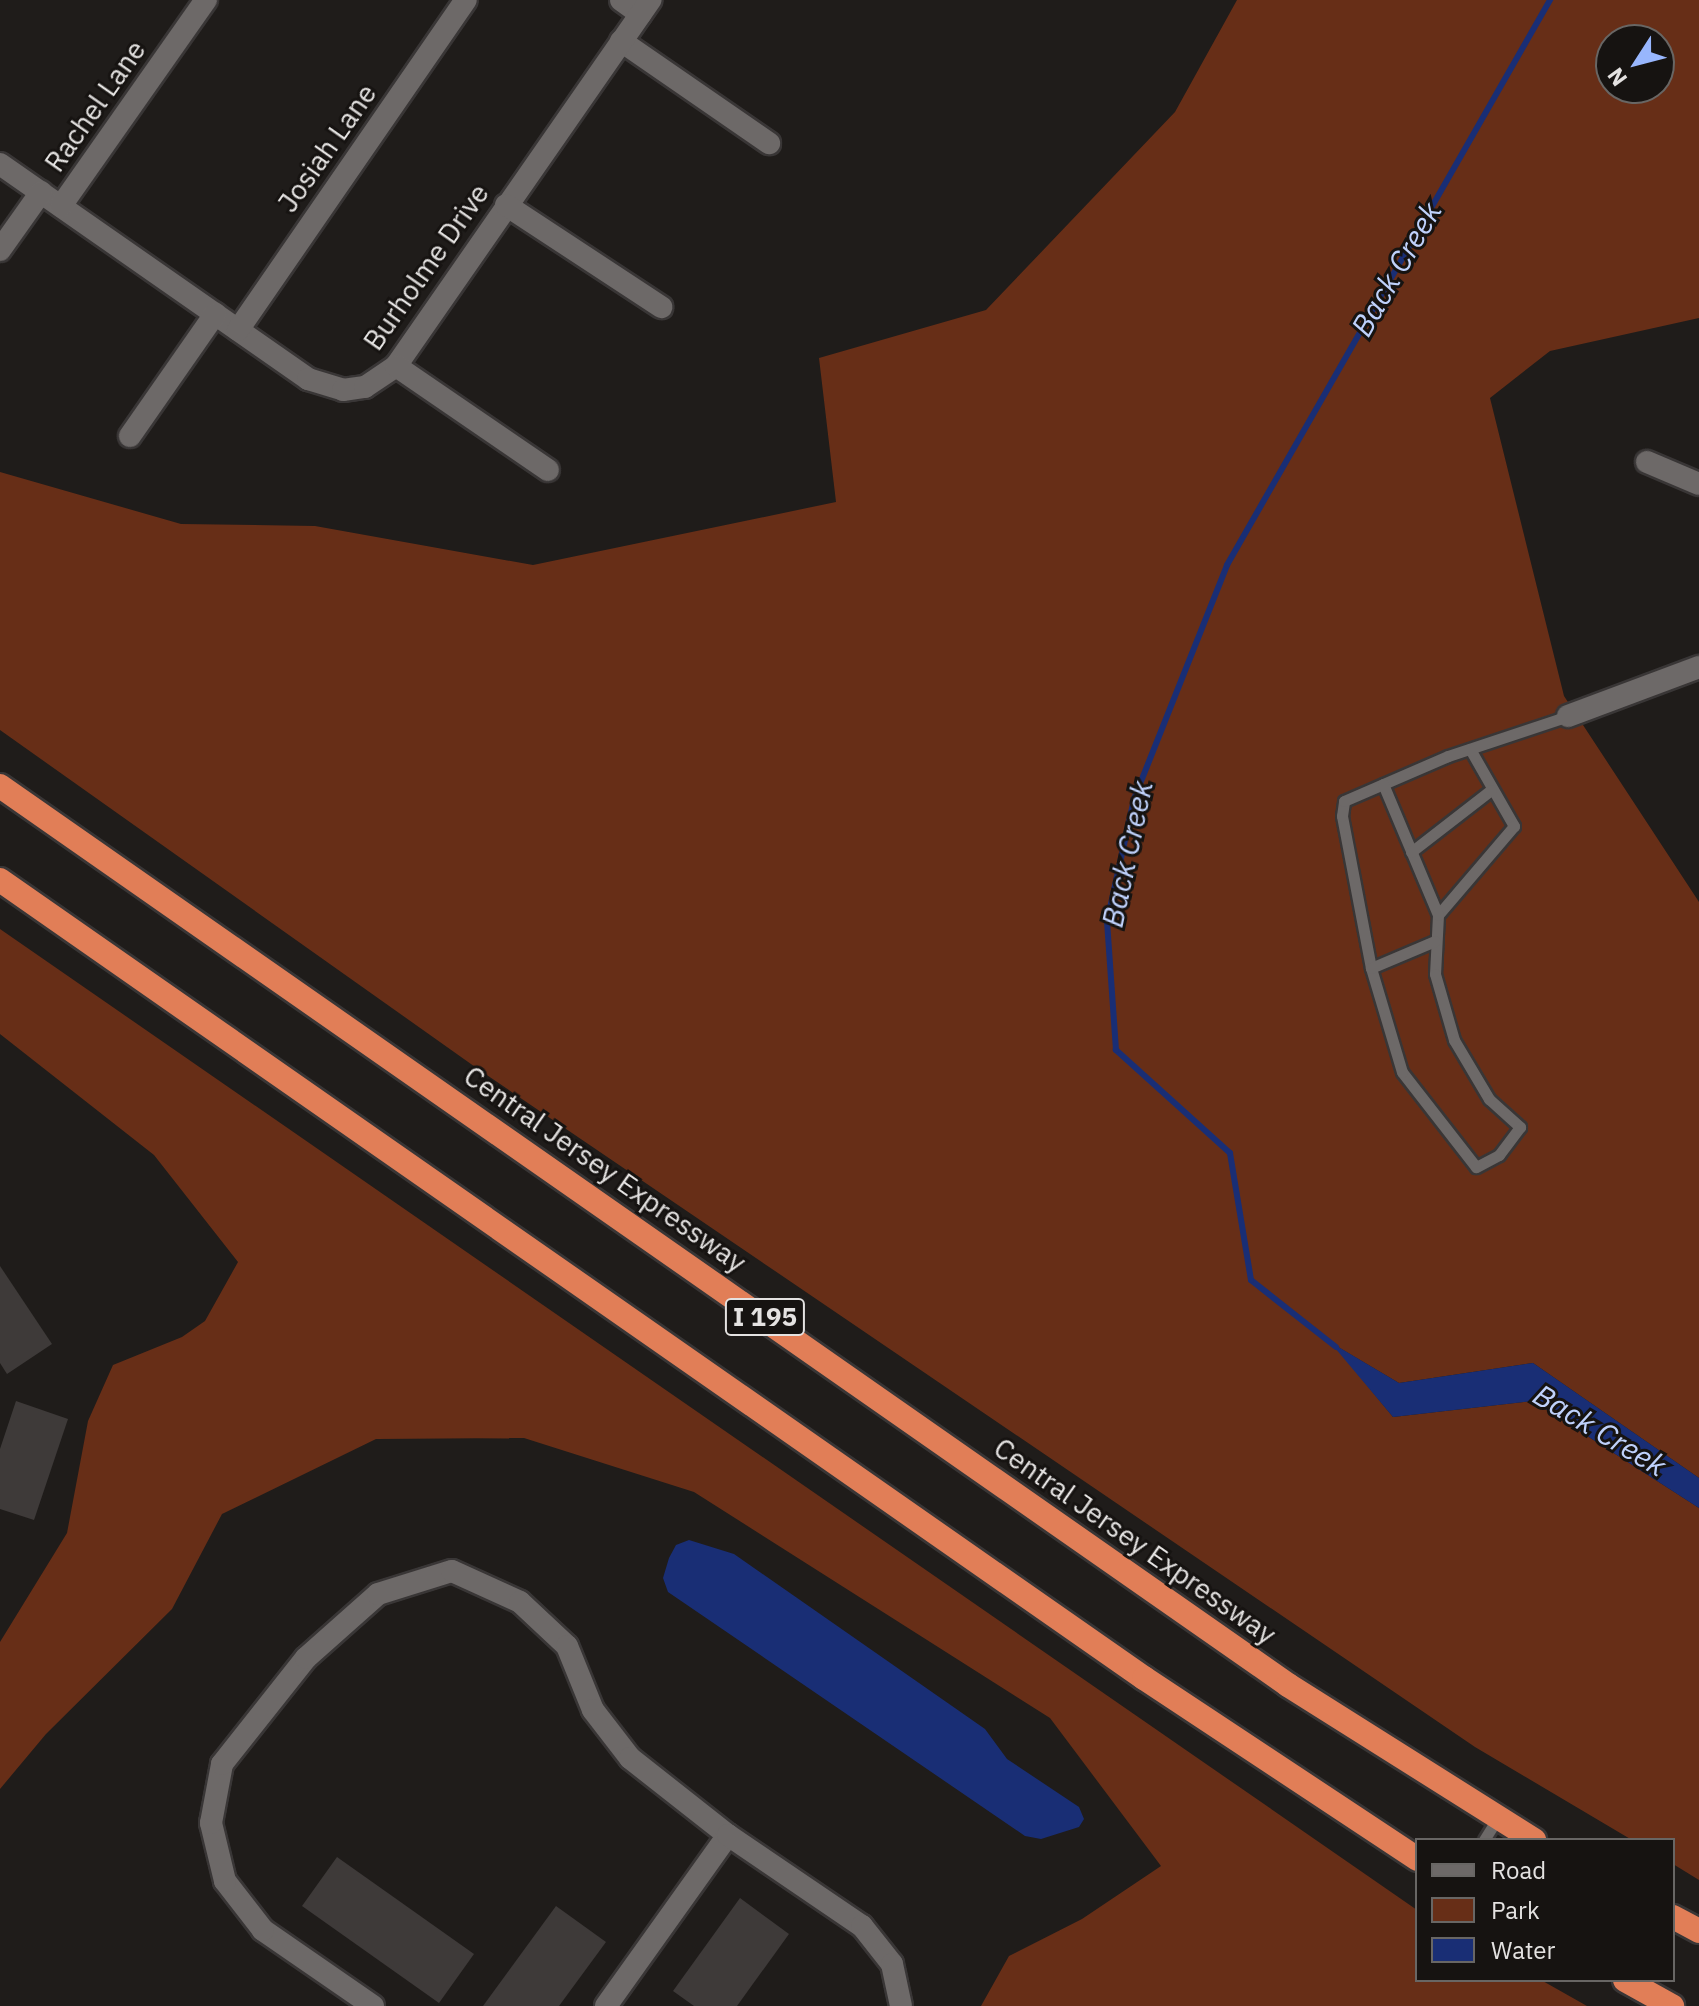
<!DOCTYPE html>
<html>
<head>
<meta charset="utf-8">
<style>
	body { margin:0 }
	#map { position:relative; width:1699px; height:2006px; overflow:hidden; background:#1f1c1a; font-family:"IBM Plex Sans",sans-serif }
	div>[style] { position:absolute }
	.green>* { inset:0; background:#672e17 }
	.water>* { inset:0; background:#192e75 }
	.stream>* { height:6px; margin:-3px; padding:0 3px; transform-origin:3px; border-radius:3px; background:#192e75 }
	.building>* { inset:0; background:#3e3a39 }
	.roads { filter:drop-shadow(2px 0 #393636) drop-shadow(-2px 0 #393636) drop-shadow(0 2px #393636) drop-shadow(0 -2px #393636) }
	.lane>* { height:11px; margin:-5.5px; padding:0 5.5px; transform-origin:5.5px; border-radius:5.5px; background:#6d6968 }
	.street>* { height:22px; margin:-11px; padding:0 11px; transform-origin:11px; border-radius:11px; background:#6d6968 }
	.highway>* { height:24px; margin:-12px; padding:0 12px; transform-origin:12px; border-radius:12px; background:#e17e57 }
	span { translate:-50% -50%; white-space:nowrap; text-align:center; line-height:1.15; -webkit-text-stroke:6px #161311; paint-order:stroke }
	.shield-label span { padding:2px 6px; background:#161311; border:2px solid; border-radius:6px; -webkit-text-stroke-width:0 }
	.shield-label { font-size:26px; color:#e4e2e1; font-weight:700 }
	.street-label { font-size:28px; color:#e4e2e1 }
	.water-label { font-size:30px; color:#bfd1fb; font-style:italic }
	.legend { position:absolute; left:1415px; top:1838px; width:260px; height:144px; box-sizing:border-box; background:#161311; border:2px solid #686664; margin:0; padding:10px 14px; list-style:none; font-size:24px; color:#e4e2e1 }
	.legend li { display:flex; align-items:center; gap:16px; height:40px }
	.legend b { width:40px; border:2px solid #686664 }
	.north { position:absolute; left:1595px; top:24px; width:80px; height:80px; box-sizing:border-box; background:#161311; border:2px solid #686664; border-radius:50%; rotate:234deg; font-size:22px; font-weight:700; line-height:32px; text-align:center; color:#e4e2e1 }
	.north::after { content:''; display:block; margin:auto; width:28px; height:36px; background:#98b6fd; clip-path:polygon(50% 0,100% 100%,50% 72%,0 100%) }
</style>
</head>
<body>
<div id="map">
	<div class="green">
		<i style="clip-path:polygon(evenodd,1237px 0,1699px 0,1699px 318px,1550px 351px,1490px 398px,1564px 696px,1699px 902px,1699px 1478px,1533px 1363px,1399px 1383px,1333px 1344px,1393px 1417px,1533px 1401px,1699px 1508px,1699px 1880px,1673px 1864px,1673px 1840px,1632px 1840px,1475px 1747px,478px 1069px,0 730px,0 472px,181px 524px,315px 526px,533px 565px,836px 502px,819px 358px,986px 310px,1175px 112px,1237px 0,1611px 40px,1659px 40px,1659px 88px,1611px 88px,1611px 40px)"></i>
		<i style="clip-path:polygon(0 929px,1417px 1910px,1417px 1980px,1541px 1980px,1587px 2006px,981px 2006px,1009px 1956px,1082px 1919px,1161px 1866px,1050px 1718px,694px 1492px,524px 1438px,376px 1439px,222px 1514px,172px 1609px,46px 1734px,0 1789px,0 1642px,67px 1533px,88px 1421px,113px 1365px,182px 1337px,205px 1321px,238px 1262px,154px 1155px,0 1034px)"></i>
	</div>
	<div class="water">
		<i style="clip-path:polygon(1330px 1342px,1399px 1383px,1533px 1363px,1699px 1478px,1699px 1508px,1533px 1401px,1393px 1417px)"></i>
		<i style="clip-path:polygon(689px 1540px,734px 1554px,985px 1729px,1007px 1759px,1079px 1807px,1084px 1819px,1079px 1827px,1041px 1839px,1025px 1836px,668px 1592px,663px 1578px,669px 1558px,676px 1545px)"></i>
	</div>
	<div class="stream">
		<i style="left:1336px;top:1347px;width:108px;rotate:-141.8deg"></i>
		<i style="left:1251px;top:1280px;width:129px;rotate:-99.4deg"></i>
		<i style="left:1230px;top:1153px;width:154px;rotate:-137.9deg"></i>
		<i style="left:1116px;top:1050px;width:128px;rotate:-94deg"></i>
		<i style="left:1107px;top:922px;width:126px;rotate:-77.6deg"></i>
		<i style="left:1134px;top:799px;width:252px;rotate:-68.3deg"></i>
		<i style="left:1227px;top:565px;width:651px;rotate:-60.24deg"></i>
	</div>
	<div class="building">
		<i style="clip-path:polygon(0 1266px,52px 1344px,7px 1374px,0 1363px)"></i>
		<i style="clip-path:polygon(16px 1401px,68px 1419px,34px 1520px,0 1509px,0 1449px)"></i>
		<i style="clip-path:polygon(337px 1857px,474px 1954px,439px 2003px,302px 1906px)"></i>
		<i style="clip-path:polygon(740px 1898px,789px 1934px,737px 2006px,694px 2006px,673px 1991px)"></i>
		<i style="clip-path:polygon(556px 1906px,606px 1942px,559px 2006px,483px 2006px)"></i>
	</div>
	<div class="roads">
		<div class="lane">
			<i style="left:1470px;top:749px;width:89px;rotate:60.3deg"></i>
			<i style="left:1514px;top:826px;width:117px;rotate:130.5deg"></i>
			<i style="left:1438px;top:915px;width:59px;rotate:92.9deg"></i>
			<i style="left:1435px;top:974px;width:69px;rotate:73.9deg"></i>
			<i style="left:1454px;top:1040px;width:69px;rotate:59.3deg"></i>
			<i style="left:1489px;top:1099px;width:42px;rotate:42.1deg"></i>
			<i style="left:1520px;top:1127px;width:35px;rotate:127deg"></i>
			<i style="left:1499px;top:1155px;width:26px;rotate:152deg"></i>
			<i style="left:1476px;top:1167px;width:120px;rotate:-127.9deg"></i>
			<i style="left:1402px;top:1072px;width:109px;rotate:-106.6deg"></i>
			<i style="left:1371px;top:968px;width:155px;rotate:-100.8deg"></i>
			<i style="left:1342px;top:816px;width:15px;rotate:-82deg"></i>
			<i style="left:1344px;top:801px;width:113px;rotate:-23.4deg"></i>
			<i style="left:1448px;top:756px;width:126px;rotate:-18.4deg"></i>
			<i style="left:1383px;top:784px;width:142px;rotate:67.2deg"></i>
			<i style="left:1411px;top:852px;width:101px;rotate:-37.8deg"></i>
			<i style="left:1371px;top:968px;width:69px;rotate:-22.9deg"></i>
			<i style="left:1484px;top:1840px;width:25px;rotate:-58deg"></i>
		</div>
		<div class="street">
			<i style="left:621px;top:0;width:24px;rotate:36deg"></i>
			<i style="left:621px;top:41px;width:180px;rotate:34.6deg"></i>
			<i style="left:0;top:164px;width:376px;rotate:34.9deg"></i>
			<i style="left:308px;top:379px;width:37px;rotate:17deg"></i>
			<i style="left:343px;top:390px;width:22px;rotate:-8deg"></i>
			<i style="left:365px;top:387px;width:37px;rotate:-34deg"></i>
			<i style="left:396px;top:366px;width:446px;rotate:-55.2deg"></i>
			<i style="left:506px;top:205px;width:186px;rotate:33.3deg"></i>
			<i style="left:61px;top:206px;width:252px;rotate:-54.9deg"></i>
			<i style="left:0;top:250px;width:71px;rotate:-54.7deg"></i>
			<i style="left:238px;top:330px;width:401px;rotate:-55.4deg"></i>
			<i style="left:396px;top:366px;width:184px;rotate:34.4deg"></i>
			<i style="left:130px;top:436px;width:149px;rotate:-55.1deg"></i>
			<i style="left:1647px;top:462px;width:56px;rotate:22.9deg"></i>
			<i style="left:1568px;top:716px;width:140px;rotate:-20.5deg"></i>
			<i style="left:373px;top:2006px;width:134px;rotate:-145.4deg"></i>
			<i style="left:263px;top:1930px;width:62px;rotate:-127.8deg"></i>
			<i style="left:225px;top:1881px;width:60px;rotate:-103.6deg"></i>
			<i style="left:211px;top:1823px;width:60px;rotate:-79.4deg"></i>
			<i style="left:222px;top:1764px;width:135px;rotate:-51.6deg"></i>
			<i style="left:306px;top:1658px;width:96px;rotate:-41.6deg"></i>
			<i style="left:378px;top:1594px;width:77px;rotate:-17.3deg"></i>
			<i style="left:452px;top:1571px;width:75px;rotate:24.5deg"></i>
			<i style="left:520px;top:1602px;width:64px;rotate:43.1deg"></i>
			<i style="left:567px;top:1646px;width:69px;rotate:67.9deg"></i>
			<i style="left:593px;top:1710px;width:61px;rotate:52.4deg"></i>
			<i style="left:630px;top:1758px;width:125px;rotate:38.2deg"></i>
			<i style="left:606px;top:2006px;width:210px;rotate:-54.5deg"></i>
			<i style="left:728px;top:1835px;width:162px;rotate:34.2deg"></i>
			<i style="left:862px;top:1926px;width:48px;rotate:51.7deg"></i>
			<i style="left:892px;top:1964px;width:43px;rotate:77.9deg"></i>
		</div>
		<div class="highway">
			<i style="left:0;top:786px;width:1571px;rotate:34.91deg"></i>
			<i style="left:1288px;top:1685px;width:291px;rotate:32.2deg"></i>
			<i style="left:0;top:880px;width:1395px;rotate:34.9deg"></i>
			<i style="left:1144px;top:1678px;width:328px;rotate:33.5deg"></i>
			<i style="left:1673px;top:1917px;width:30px;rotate:28deg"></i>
			<i style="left:1625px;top:1980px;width:54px;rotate:29deg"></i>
		</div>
	</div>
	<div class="shield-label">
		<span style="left:765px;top:1317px">I 195</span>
	</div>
	<div class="street-label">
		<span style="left:95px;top:106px;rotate:-55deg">Rachel Lane</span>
		<span style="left:327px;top:148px;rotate:-55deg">Josiah Lane</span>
		<span style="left:426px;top:267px;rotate:-55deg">Burholme Drive</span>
		<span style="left:605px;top:1169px;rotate:35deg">Central Jersey Expressway</span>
		<span style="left:1135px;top:1541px;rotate:35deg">Central Jersey Expressway</span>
	</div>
	<div class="water-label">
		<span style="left:1396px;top:269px;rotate:-60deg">Back Creek</span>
		<span style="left:1127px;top:854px;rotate:-78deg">Back Creek</span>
		<span style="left:1600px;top:1430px;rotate:31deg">Back Creek</span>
	</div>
	<ul class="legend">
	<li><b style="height:10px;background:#6d6968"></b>Road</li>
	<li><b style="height:22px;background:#672e17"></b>Park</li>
	<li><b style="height:22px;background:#192e75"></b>Water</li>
	</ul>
	<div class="north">N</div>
</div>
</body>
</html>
